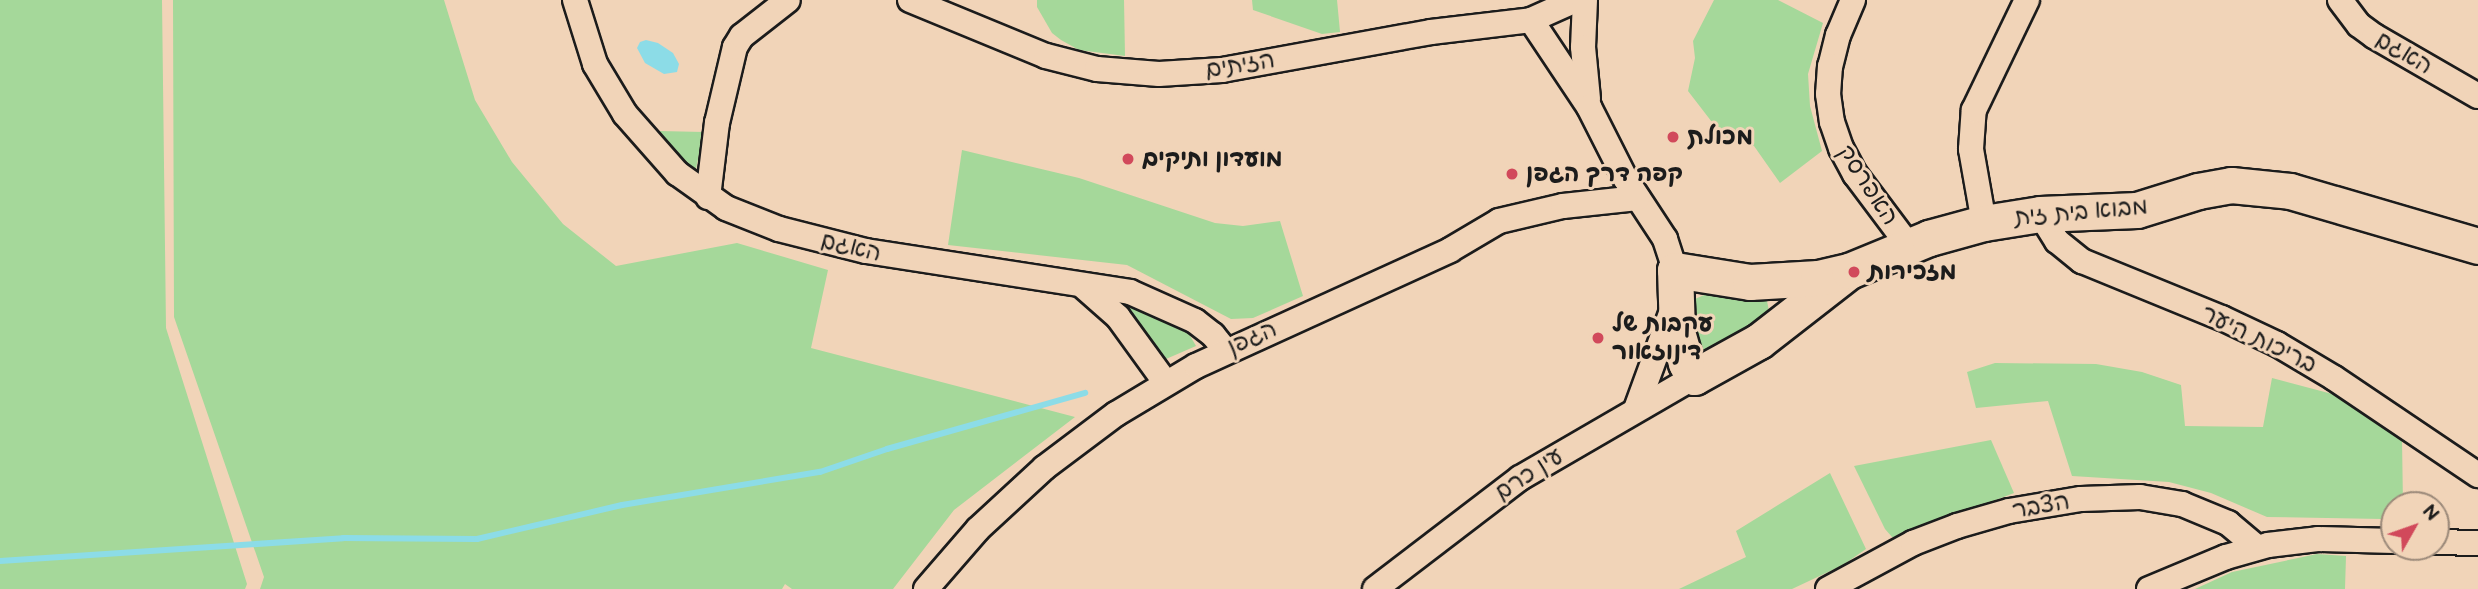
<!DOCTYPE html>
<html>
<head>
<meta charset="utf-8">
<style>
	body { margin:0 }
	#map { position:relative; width:2478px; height:589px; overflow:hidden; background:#f1d4b8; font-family:"Balsamiq Sans","Playpen Sans Hebrew",sans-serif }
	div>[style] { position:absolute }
	.green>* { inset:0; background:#a5d89a }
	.water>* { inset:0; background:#8cdce7 }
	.stream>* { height:6px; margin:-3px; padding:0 3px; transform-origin:3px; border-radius:3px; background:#8cdce7 }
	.roads { filter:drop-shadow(2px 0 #1c1c1c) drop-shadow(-2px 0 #1c1c1c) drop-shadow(0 2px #1c1c1c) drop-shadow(0 -2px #1c1c1c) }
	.street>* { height:24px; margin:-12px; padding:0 12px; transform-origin:12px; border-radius:12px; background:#f1d4b8 }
	.secondary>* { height:35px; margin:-17.5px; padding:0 17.5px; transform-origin:17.5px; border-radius:17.5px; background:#f1d4b8 }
	.dots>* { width:19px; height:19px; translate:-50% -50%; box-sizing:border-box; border:4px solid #f1d4b8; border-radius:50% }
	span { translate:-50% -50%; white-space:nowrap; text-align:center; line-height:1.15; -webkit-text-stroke:6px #f1d4b8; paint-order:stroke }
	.street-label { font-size:24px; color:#1c1c1c }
	.poi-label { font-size:24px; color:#1c1c1c; font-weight:700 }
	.left { translate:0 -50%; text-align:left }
	.north { position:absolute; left:2380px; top:491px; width:70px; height:70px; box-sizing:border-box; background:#f1d4b8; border:2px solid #9c8a7a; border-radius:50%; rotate:50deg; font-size:19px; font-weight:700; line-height:28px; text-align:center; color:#1c1c1c }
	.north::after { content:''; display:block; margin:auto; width:24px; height:32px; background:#d1495b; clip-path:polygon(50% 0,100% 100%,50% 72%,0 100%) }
</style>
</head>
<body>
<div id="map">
	<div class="green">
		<i style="clip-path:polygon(0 0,162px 0,166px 328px,247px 584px,245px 589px,0 589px)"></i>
		<i style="clip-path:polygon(173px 0,444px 0,475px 100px,512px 162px,563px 224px,616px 266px,737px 243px,828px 270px,811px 348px,1075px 417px,954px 510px,893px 589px,792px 589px,785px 584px,782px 589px,260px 589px,264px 577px,174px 317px)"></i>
		<i style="clip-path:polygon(1037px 0,1124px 0,1125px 56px,1079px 50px,1061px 40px,1052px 33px,1037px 7px)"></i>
		<i style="clip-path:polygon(1252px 0,1337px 0,1340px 32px,1322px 34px,1253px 10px)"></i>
		<i style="clip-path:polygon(1714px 0,1778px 0,1823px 23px,1808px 74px,1810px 106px,1822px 151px,1780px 183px,1754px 146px,1725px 139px,1688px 91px,1695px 58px,1693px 41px)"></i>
		<i style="clip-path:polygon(659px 131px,704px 132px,695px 173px,662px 143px)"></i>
		<i style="clip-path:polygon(962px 150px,1079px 178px,1215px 223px,1243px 226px,1280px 221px,1303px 296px,1253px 318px,1231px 319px,1127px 265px,948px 245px)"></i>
		<i style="clip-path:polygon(1709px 293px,1767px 301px,1770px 316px,1702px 356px,1694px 347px,1690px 301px)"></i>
		<i style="clip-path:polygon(1127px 300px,1185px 327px,1196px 346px,1166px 359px,1115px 301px)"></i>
		<i style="clip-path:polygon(1995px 363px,2096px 364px,2142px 372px,2181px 385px,2185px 426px,2263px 427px,2272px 378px,2336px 395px,2402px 439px,2403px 505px,2394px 505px,2394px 515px,2382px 519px,2267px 517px,2211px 493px,2169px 482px,2072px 476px,2048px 401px,1976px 408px,1967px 372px)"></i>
		<i style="clip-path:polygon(1991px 440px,2014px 493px,1900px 537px,1892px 537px,1885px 529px,1854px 466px)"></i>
		<i style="clip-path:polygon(1830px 473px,1866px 549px,1843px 565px,1792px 589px,1679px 589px,1746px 557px,1736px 531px)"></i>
		<i style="clip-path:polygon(2317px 554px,2346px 556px,2345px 589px,2195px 589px,2232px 572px)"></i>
	</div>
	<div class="water">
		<i style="clip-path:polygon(646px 40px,658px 43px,673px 53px,679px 64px,677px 72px,664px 74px,645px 63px,637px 48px,640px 42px)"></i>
	</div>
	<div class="stream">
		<i style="left:0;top:561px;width:344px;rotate:-3.8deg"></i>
		<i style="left:343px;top:538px;width:134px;rotate:0.4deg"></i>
		<i style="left:477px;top:539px;width:149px;rotate:-13.2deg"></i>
		<i style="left:622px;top:505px;width:201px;rotate:-9.5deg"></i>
		<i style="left:820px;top:472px;width:71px;rotate:-18.9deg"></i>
		<i style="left:887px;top:449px;width:206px;rotate:-15.8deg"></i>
	</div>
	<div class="roads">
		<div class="street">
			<i style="left:575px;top:0;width:67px;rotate:72.6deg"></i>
			<i style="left:595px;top:64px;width:58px;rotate:59deg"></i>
			<i style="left:625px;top:114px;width:79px;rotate:48.6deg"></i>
			<i style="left:677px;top:173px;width:60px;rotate:35.5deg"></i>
			<i style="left:726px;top:208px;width:57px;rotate:21.6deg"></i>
			<i style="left:779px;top:229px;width:90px;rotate:14.2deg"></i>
			<i style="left:866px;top:251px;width:267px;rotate:8.8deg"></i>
			<i style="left:1130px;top:292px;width:71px;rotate:24deg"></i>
			<i style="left:1195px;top:321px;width:23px;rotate:38deg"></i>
			<i style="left:1213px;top:335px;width:19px;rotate:51deg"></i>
			<i style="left:910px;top:0;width:147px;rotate:22.4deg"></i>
			<i style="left:1046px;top:56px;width:53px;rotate:14.3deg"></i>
			<i style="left:1097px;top:69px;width:62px;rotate:4.6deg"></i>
			<i style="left:1159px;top:74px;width:63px;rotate:-3.6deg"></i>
			<i style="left:1222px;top:70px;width:212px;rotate:-10.3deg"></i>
			<i style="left:1431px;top:32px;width:101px;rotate:-6.8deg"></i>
			<i style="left:1531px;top:20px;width:49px;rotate:-24deg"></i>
			<i style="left:1585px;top:0;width:47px;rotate:92.4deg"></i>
			<i style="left:1583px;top:47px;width:52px;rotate:84.5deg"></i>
			<i style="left:1853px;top:0;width:38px;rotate:113deg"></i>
			<i style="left:1838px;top:35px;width:32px;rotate:104deg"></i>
			<i style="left:1830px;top:66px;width:28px;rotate:94deg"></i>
			<i style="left:1828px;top:94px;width:28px;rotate:82deg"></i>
			<i style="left:1832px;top:122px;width:28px;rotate:71deg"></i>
			<i style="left:1841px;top:148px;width:30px;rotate:62deg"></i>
			<i style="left:1855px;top:174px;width:90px;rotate:53.1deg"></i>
			<i style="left:2340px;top:0;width:31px;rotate:53deg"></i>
			<i style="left:2359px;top:25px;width:19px;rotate:36deg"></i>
			<i style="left:2374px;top:36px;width:120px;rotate:30deg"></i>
			<i style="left:1531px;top:20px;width:105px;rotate:56.3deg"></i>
			<i style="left:1589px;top:107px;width:80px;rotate:63.1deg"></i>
			<i style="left:1625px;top:178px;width:73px;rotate:56.7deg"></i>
			<i style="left:1665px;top:239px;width:33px;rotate:72deg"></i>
			<i style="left:708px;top:197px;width:75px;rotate:-83.1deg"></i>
			<i style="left:717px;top:123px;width:78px;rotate:-76.7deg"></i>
			<i style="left:735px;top:47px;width:13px;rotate:-58deg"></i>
			<i style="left:742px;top:36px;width:58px;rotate:-38deg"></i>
			<i style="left:2040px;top:214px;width:32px;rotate:58deg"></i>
			<i style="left:2057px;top:241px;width:32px;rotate:39deg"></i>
			<i style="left:2082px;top:261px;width:151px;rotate:22.2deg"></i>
			<i style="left:2222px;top:318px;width:61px;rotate:25.3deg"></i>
			<i style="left:2277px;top:344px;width:66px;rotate:30.8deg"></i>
			<i style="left:2334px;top:378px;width:174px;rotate:34deg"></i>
			<i style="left:1984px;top:223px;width:75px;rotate:-100deg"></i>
			<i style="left:1971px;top:149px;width:39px;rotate:-86deg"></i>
			<i style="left:1974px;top:110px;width:122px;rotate:-64.3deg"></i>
			<i style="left:1084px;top:287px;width:45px;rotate:41.4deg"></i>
			<i style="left:1118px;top:317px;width:82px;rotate:54deg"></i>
			<i style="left:1636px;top:409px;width:108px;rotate:-69.9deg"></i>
			<i style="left:2436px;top:542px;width:42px;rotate:1.4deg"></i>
			<i style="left:926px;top:589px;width:79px;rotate:-49.1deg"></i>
			<i style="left:978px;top:529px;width:90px;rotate:-42.7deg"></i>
			<i style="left:1044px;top:468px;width:90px;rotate:-36.9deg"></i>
			<i style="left:1116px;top:414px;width:93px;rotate:-31deg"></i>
			<i style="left:1196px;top:366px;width:279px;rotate:-24.5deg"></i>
			<i style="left:1450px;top:250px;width:57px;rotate:-30.6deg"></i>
			<i style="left:1499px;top:221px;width:66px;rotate:-13.2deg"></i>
			<i style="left:1563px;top:206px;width:75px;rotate:-6.1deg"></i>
			<i style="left:1375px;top:589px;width:183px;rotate:-37.4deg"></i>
			<i style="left:1520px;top:478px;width:201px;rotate:-30.1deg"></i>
			<i style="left:1828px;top:589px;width:97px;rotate:-28.4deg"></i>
			<i style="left:1913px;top:543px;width:47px;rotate:-21.1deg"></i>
			<i style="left:1957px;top:526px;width:54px;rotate:-16.1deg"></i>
			<i style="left:2009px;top:511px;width:73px;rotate:-9.5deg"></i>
			<i style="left:2081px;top:499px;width:59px;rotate:-1.9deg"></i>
			<i style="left:2140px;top:497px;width:43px;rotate:9.5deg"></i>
			<i style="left:2182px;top:504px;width:50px;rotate:22.4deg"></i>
			<i style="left:2228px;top:523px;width:38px;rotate:40deg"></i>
			<i style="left:2149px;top:589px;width:83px;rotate:-22.6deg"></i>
			<i style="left:2226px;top:557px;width:44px;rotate:-15.9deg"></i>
			<i style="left:2268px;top:545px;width:50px;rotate:-6.8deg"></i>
			<i style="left:2318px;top:539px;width:76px;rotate:1.5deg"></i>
		</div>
		<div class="secondary">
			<i style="left:1849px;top:271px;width:114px;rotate:142.1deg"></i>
			<i style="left:1759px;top:341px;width:74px;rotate:151deg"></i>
			<i style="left:1694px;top:377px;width:16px;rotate:-120deg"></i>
			<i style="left:1686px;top:363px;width:32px;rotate:-106deg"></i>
			<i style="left:1677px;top:332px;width:62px;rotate:-91.8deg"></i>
			<i style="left:1675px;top:270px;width:76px;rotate:9.1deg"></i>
			<i style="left:1750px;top:282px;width:68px;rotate:-3.4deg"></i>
			<i style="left:1818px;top:278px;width:32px;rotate:-13deg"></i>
			<i style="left:1849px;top:271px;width:87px;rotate:-22.4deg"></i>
			<i style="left:1929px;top:238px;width:57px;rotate:-15.3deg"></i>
			<i style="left:1984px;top:223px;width:57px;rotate:-9.1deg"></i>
			<i style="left:2040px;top:214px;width:97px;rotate:-2.4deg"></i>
			<i style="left:2137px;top:210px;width:64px;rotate:-17.3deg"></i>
			<i style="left:2198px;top:191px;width:34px;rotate:-10deg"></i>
			<i style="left:2231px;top:185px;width:59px;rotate:5.8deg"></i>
			<i style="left:2290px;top:191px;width:196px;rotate:16.3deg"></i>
		</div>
	</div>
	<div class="dots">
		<i style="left:1673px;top:137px;background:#d1495b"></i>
		<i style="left:1128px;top:159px;background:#d1495b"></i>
		<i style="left:1512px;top:174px;background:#d1495b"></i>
		<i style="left:1854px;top:272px;background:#d1495b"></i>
		<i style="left:1598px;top:338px;background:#d1495b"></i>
	</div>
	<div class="street-label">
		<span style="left:2404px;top:53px;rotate:30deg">האגם</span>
		<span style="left:1240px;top:65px;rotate:-9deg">הזיתים</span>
		<span style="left:1868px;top:185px;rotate:57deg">האפרסק</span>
		<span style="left:2081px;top:212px;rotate:-5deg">מבוא בית זית</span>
		<span style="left:851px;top:247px;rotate:13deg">האגם</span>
		<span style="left:1252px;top:338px;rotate:-24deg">הגפן</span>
		<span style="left:2259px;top:339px;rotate:26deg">בריכות היער</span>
		<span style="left:1529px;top:474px;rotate:-33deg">עין כרם</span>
		<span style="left:2041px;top:506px;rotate:-10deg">הצבר</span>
	</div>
	<div class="poi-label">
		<span class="left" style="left:1687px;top:137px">מכולת</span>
		<span class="left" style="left:1142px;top:159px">מועדון ותיקים</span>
		<span class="left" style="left:1526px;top:174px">קפה דרך הגפן</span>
		<span class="left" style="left:1868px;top:272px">מזכירות</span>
		<span class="left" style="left:1612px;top:338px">עקבות של<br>דינוזאור</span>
	</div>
	<div class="north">N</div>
</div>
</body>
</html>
